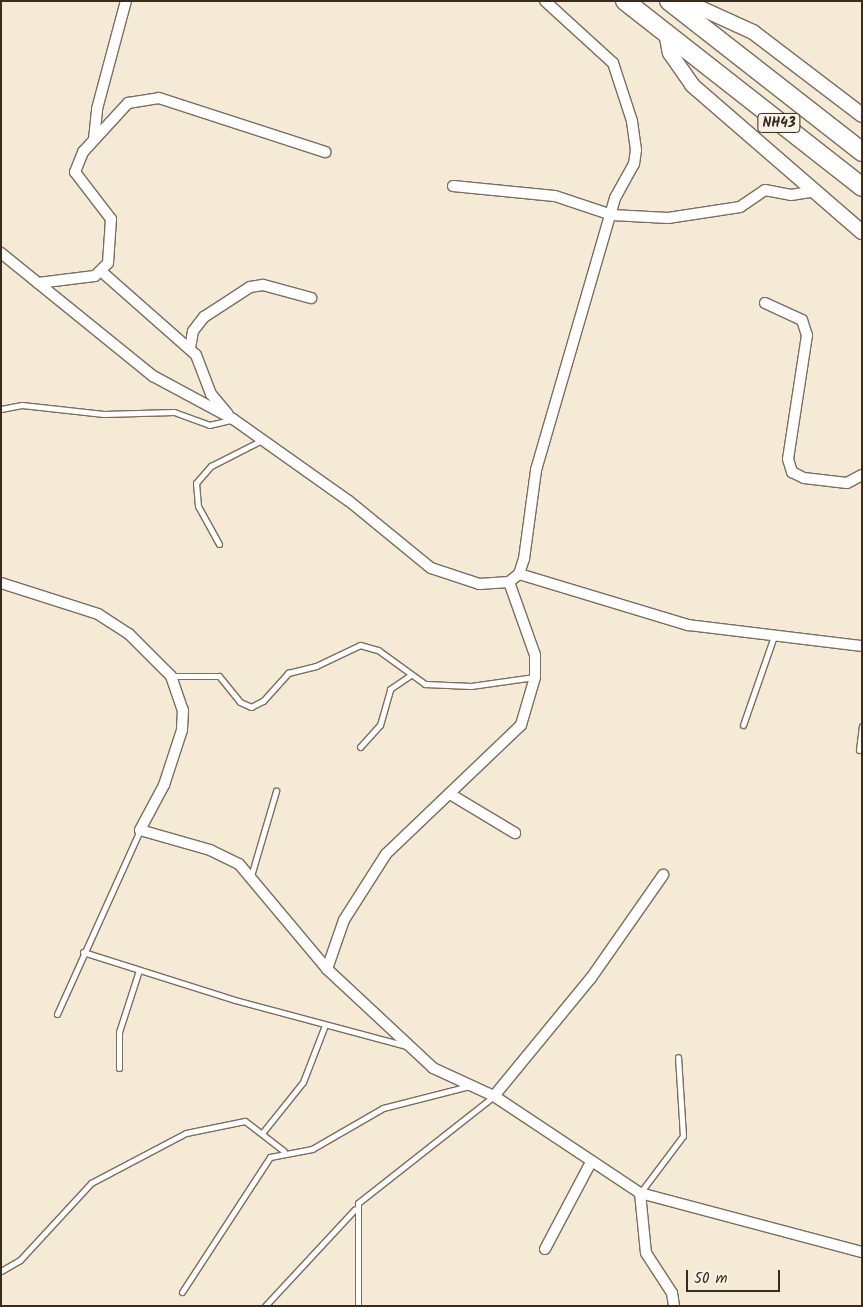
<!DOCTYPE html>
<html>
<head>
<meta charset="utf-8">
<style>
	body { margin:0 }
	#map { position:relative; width:863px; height:1307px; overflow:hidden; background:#f4ead5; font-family:Kalam,sans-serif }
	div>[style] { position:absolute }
	.roads { filter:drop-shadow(1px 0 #7c6d5e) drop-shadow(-1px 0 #7c6d5e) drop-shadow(0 1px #7c6d5e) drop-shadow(0 -1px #7c6d5e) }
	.lane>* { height:5px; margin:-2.5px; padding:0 2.5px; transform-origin:2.5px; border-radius:2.5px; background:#fff }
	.street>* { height:10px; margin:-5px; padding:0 5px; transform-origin:5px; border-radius:5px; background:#fff }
	.secondary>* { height:14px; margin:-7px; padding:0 7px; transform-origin:7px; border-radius:7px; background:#fff }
	.highway>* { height:18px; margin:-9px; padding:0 9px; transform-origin:9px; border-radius:9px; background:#fff }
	span { translate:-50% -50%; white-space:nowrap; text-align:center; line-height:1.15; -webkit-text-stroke:4px #f7f3e8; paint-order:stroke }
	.shield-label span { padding:1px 4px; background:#f7f3e8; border:1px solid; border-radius:4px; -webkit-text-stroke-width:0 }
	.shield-label { font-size:14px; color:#3b2a1e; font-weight:700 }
	.frame { position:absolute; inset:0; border:2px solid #3b2a1e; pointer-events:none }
	.scale { position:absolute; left:686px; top:1270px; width:94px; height:22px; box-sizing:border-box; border:2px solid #3b2a1e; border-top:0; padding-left:6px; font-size:15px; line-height:18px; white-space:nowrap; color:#3b2a1e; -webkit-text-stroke:4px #f7f3e8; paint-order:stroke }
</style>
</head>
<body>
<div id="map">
	<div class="roads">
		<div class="lane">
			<i style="left:1px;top:409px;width:21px;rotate:-11deg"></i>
			<i style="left:22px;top:405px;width:82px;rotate:6.3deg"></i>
			<i style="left:104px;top:414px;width:70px;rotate:-1.6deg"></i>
			<i style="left:174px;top:412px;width:37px;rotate:20deg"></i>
			<i style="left:209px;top:425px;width:23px;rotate:-13deg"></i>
			<i style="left:219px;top:544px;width:43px;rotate:-118.9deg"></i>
			<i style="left:198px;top:506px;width:23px;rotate:-95deg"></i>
			<i style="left:196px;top:483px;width:23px;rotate:-49deg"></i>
			<i style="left:211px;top:466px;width:57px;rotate:-27deg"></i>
			<i style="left:171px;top:676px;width:48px"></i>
			<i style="left:219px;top:676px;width:33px;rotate:51deg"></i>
			<i style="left:240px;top:702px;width:12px;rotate:24deg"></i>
			<i style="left:251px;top:707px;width:13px;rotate:-27deg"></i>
			<i style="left:263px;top:701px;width:38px;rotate:-48deg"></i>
			<i style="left:288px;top:673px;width:29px;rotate:-14deg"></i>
			<i style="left:316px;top:666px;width:49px;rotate:-25.5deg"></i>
			<i style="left:360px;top:645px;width:19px;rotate:16deg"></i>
			<i style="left:378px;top:650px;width:58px;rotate:35.9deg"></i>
			<i style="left:425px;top:684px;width:46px;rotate:2.5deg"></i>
			<i style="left:471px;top:686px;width:64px;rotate:-8.1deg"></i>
			<i style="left:743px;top:725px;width:94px;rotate:-70.8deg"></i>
			<i style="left:360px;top:747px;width:30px;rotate:-48deg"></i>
			<i style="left:380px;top:725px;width:37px;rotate:-74deg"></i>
			<i style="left:390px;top:689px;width:25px;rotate:-34deg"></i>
			<i style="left:859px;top:750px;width:24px;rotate:-83deg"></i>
			<i style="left:251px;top:876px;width:89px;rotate:-73.6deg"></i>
			<i style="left:83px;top:952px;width:159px;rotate:17.5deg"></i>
			<i style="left:235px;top:1000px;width:178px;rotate:15deg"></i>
			<i style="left:57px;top:1014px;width:202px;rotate:-65.7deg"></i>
			<i style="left:119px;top:1068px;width:36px;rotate:-90deg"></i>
			<i style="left:119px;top:1032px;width:65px;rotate:-72.1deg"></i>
			<i style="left:263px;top:1132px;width:64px;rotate:-51.3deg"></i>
			<i style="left:303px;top:1082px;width:61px;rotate:-68.9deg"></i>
			<i style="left:640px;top:1193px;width:71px;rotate:-53deg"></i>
			<i style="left:683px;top:1136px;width:79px;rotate:-93.6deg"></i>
			<i style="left:1px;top:1271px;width:22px;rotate:-30deg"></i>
			<i style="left:20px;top:1260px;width:105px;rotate:-47.3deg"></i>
			<i style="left:91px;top:1183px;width:107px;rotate:-27.8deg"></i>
			<i style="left:186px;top:1133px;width:60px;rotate:-11.5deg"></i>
			<i style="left:245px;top:1121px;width:49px;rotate:37.6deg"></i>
			<i style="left:182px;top:1292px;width:161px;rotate:-56.9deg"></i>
			<i style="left:270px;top:1157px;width:43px;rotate:-10.8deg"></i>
			<i style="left:312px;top:1149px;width:82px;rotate:-30deg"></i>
			<i style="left:383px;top:1108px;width:89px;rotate:-14.3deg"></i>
			<i style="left:265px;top:1306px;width:132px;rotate:-47.1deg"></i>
			<i style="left:358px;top:1306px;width:103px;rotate:-90deg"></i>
			<i style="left:358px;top:1203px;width:173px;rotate:-38.2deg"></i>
		</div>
		<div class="street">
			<i style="left:94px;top:139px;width:30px;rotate:-84deg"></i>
			<i style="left:97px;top:109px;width:112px;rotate:-75deg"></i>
			<i style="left:453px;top:186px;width:102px;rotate:5.6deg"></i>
			<i style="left:555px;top:196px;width:60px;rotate:18.4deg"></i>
			<i style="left:612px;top:215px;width:56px;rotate:3.1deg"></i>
			<i style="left:668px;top:218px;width:73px;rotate:-8.7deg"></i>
			<i style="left:740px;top:207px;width:30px;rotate:-34deg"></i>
			<i style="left:765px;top:190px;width:26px;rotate:11deg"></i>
			<i style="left:791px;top:195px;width:19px;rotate:-9deg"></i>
			<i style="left:1px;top:253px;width:196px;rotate:39deg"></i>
			<i style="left:153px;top:376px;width:91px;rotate:28.3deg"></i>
			<i style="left:233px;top:419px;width:142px;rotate:35.3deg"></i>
			<i style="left:349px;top:501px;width:106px;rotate:39.3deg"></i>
			<i style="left:431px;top:568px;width:51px;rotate:18.4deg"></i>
			<i style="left:479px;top:584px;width:30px;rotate:-4deg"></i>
			<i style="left:509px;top:582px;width:13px;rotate:-39deg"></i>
			<i style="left:519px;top:574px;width:16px;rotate:-72deg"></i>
			<i style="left:524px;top:559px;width:90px;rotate:-82.3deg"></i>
			<i style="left:536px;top:470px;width:283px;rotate:-73.8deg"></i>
			<i style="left:615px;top:198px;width:39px;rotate:-61deg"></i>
			<i style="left:634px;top:164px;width:14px;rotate:-82deg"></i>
			<i style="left:636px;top:150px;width:29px;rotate:-98deg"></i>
			<i style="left:632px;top:121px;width:61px;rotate:-108.1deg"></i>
			<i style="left:613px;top:63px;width:92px;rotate:-137.6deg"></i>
			<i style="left:102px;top:272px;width:125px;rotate:41.4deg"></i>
			<i style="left:196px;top:355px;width:42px;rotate:69deg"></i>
			<i style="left:211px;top:394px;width:26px;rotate:50deg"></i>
			<i style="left:38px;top:283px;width:57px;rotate:-7deg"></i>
			<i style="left:95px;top:276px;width:18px;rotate:-45deg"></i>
			<i style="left:108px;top:263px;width:44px;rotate:-86.1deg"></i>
			<i style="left:111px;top:219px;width:59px;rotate:-127.5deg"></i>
			<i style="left:75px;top:172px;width:22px;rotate:-68deg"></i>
			<i style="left:83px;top:152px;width:67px;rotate:-47.4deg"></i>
			<i style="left:128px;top:103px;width:31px;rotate:-9deg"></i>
			<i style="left:159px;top:98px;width:175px;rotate:18deg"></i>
			<i style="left:765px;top:303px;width:41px;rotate:24.7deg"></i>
			<i style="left:802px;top:320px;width:16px;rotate:72deg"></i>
			<i style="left:807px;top:335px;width:125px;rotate:98.7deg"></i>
			<i style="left:788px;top:459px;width:14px;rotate:73deg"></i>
			<i style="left:792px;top:472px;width:13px;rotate:27deg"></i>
			<i style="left:804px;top:478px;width:43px;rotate:6.6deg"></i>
			<i style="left:847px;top:483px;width:17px;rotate:-28deg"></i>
			<i style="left:190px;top:348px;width:17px;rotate:-80deg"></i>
			<i style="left:193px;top:331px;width:18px;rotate:-52deg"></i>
			<i style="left:204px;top:317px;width:55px;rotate:-33.1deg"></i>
			<i style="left:250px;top:287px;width:13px;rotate:-9deg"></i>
			<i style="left:263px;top:285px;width:50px;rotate:15.2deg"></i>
			<i style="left:519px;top:574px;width:177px;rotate:16.8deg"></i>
			<i style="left:688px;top:625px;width:175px;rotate:6.9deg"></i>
			<i style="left:1px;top:583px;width:102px;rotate:17.7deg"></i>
			<i style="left:98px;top:614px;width:37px;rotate:33deg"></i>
			<i style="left:129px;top:634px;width:59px;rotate:45deg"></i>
			<i style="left:171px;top:676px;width:36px;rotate:71deg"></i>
			<i style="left:183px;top:710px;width:20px;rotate:93deg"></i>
			<i style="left:182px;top:730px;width:58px;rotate:108.1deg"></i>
			<i style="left:164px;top:785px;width:51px;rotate:118.1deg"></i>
			<i style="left:140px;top:830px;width:73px;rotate:15.9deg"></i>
			<i style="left:210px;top:850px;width:32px;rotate:26deg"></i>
			<i style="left:239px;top:864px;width:137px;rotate:50deg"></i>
			<i style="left:327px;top:969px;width:145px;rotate:43deg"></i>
			<i style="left:433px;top:1068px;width:67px;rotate:24.7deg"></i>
			<i style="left:494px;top:1096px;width:175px;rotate:33.6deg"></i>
			<i style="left:640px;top:1193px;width:230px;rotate:14.9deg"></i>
			<i style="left:450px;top:794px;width:76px;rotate:31deg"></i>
			<i style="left:327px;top:969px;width:52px;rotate:-70.9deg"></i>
			<i style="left:344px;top:920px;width:78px;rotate:-57.5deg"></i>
			<i style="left:386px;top:854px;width:187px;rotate:-43.7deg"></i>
			<i style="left:521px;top:725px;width:50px;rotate:-73.7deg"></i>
			<i style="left:535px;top:677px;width:22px;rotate:-90deg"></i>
			<i style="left:535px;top:655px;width:77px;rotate:-109.6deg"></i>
			<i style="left:494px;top:1096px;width:153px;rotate:-50.6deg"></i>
			<i style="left:591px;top:978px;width:126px;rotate:-55deg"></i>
			<i style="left:640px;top:1193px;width:60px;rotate:84.3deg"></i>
			<i style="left:646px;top:1253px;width:48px;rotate:57deg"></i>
			<i style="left:672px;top:1293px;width:13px;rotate:81deg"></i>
			<i style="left:545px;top:1249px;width:96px;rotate:-62.1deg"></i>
		</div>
		<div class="secondary">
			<i style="left:685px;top:1px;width:75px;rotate:24.5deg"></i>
			<i style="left:753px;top:32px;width:137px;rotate:37.3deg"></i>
			<i style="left:666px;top:33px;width:20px;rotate:79deg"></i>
			<i style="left:670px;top:53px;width:39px;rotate:55deg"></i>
			<i style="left:692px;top:85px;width:225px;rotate:40.9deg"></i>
		</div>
		<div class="highway">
			<i style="left:625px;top:1px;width:301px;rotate:38.1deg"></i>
			<i style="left:669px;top:1px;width:245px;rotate:38deg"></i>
		</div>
	</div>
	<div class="shield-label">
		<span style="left:779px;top:123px">NH43</span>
	</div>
	<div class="frame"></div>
	<div class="scale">50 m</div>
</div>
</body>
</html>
